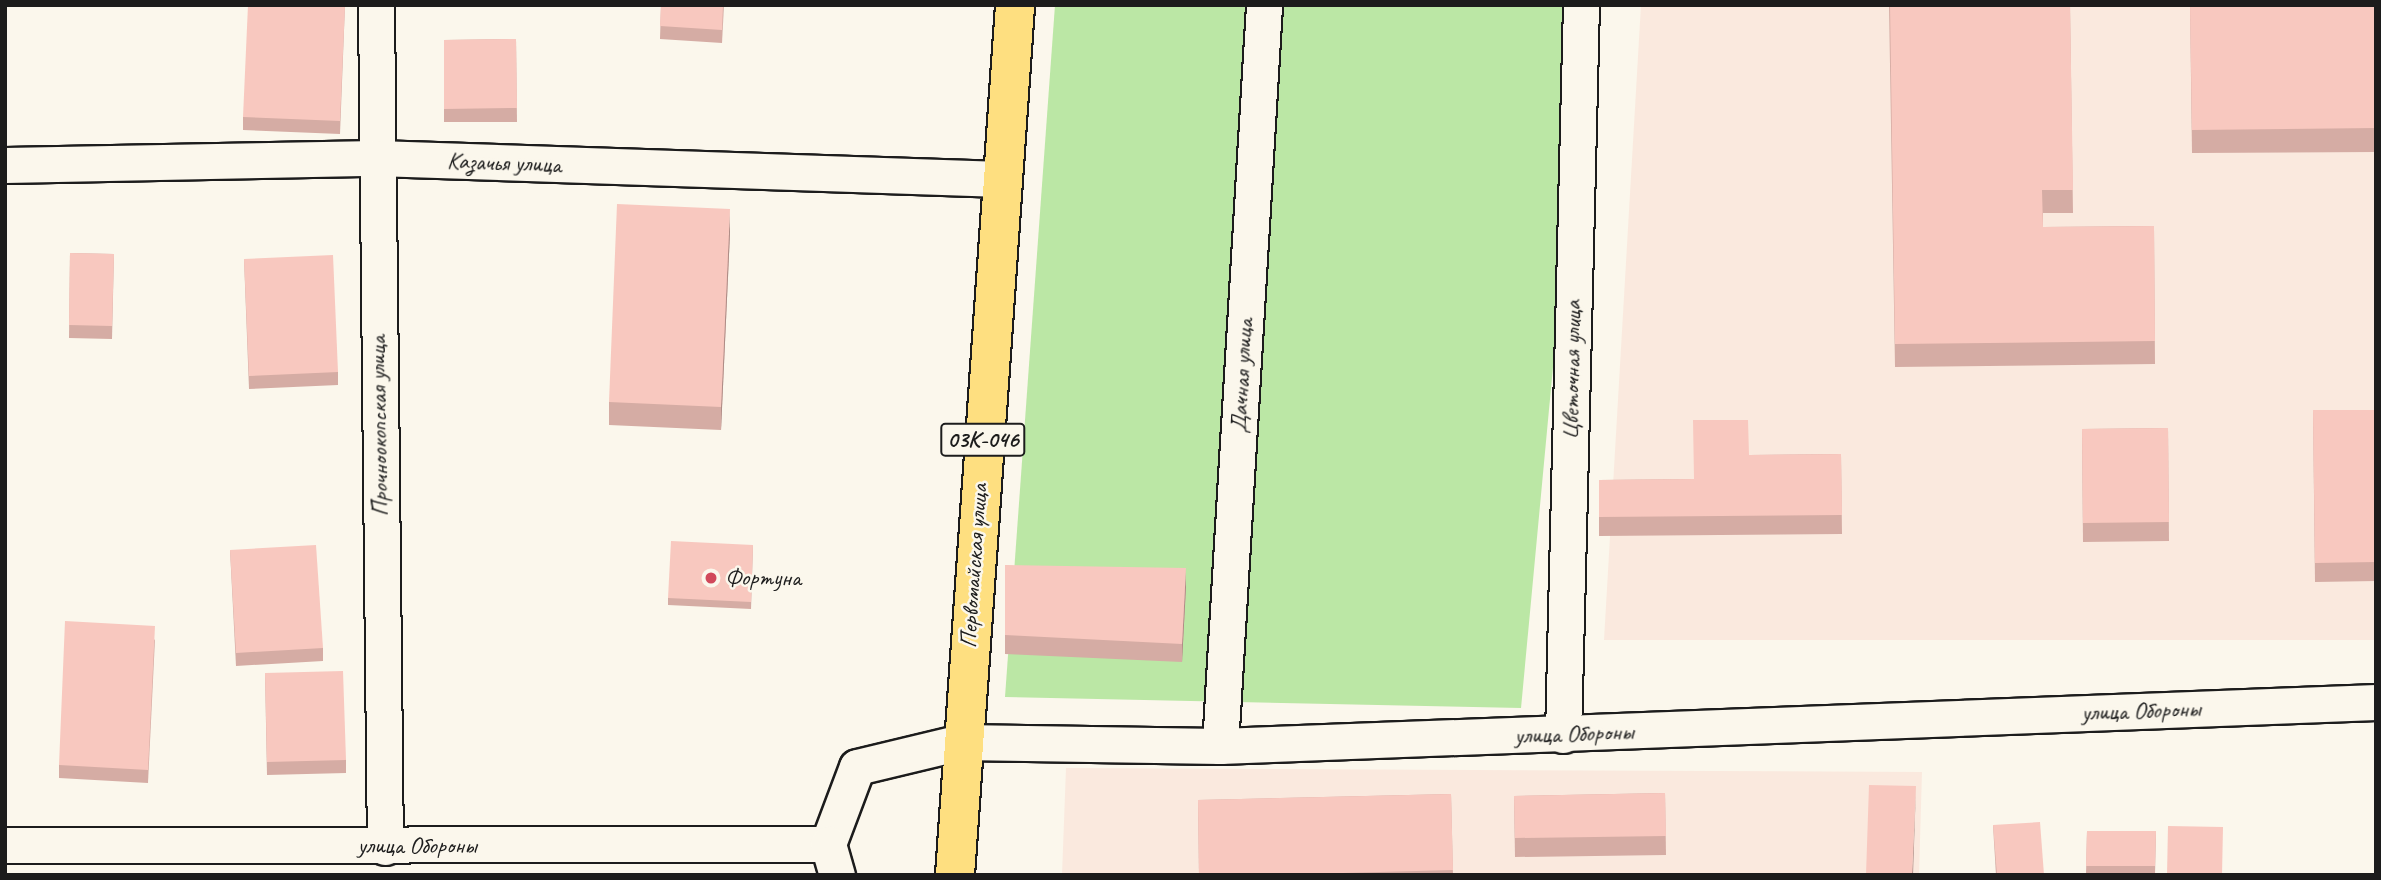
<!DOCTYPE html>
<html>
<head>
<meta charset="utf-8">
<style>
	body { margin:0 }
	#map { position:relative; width:2381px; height:880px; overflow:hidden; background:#fbf7ec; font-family:Caveat,sans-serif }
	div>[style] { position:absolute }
	.built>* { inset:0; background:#fae9de }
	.green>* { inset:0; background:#bbe7a5 }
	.roads { filter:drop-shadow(2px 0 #1c1c1c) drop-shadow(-2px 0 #1c1c1c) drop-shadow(0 2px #1c1c1c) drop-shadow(0 -2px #1c1c1c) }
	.minor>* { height:35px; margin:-17.5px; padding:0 17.5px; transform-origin:17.5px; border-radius:17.5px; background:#fbf7ec }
	.primary>* { height:38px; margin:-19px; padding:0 19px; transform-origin:19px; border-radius:19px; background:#fedf80 }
	.wall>* { inset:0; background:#d5aca4 }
	.shaded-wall>* { inset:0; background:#ae8c86 }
	.building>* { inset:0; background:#f8c8bf }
	.dots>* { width:19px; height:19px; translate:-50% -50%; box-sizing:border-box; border:4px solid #fbf7ec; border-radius:50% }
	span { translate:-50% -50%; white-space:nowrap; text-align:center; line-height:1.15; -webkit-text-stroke:5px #fbf7ec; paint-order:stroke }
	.shield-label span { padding:2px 5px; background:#fbf7ec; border:2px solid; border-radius:5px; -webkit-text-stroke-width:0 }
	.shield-label { font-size:23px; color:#1c1c1c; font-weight:700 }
	.street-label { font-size:24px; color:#1c1c1c }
	.poi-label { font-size:24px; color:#1c1c1c }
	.left { translate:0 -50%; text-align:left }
	.frame { position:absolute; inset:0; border:7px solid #1c1c1c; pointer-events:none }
</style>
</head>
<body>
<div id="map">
	<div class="built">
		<i style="clip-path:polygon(1641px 5px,2376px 5px,2376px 640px,1604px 640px)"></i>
		<i style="clip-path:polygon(1066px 768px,1922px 772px,1919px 875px,1062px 875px)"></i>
	</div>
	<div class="green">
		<i style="clip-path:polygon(1055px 5px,1587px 5px,1521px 708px,1005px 697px)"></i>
	</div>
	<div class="roads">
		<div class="minor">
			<i style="left:376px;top:5px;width:842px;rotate:89.39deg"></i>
			<i style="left:5px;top:165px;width:371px;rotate:-1.1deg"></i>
			<i style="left:376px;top:158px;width:626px;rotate:1.92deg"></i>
			<i style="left:1563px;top:735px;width:730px;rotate:-88.59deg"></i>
			<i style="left:1220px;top:746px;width:742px;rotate:-86.6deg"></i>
			<i style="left:828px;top:844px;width:82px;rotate:-69.4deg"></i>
			<i style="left:857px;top:767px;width:107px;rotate:-13.5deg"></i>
			<i style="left:961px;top:742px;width:259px;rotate:0.9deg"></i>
			<i style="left:1220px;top:746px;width:1157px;rotate:-2.18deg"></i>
			<i style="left:5px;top:845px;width:823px;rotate:-0.07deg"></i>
			<i style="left:828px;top:844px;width:32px;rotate:74deg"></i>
		</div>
		<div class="primary">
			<i style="left:955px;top:875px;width:872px;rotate:-86.05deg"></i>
		</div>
	</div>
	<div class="wall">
		<i style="clip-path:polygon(345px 5px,340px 134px,243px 130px,243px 117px)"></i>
		<i style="clip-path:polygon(661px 5px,724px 5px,722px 43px,660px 39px)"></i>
		<i style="clip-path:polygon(1889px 5px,2070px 5px,2073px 213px,2043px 213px,2043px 227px,2154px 226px,2155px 364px,1895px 367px)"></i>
		<i style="clip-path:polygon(2190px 5px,2376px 5px,2376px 152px,2192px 153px)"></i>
		<i style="clip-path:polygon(516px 39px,517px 122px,444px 122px,444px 40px)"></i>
		<i style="clip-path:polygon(730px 233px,721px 430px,609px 425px,609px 402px)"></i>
		<i style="clip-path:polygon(70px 253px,114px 254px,112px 339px,69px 338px)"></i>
		<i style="clip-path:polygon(244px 259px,338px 372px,338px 385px,249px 389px)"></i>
		<i style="clip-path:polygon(2313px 410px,2376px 410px,2376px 581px,2315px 582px)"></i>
		<i style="clip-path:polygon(2168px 428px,2169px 541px,2083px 542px,2082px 429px)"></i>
		<i style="clip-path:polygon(1841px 454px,1842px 534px,1599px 536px,1599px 480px,1694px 479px,1749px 455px)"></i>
		<i style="clip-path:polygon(753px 545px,751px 609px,668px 605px,668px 598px)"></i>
		<i style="clip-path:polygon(230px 550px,323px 648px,323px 661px,236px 666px)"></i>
		<i style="clip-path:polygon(1005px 565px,1186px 587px,1182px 662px,1005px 654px)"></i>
		<i style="clip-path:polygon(155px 639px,148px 783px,59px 778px,59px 765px)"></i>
		<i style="clip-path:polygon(265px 673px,346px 760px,346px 773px,267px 775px)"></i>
		<i style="clip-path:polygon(1665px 793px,1666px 855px,1515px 857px,1514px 796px)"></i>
		<i style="clip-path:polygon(1451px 794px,1453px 875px,1199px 875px,1198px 800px)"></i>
		<i style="clip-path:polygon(1993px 825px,2044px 875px,1996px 875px)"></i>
		<i style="clip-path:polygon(2087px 831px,2156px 831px,2155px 875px,2086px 875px)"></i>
	</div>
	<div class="shaded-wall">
		<i style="clip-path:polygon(730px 209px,730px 233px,721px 430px,721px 407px)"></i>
		<i style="clip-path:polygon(1186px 568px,1186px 587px,1182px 662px,1182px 644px)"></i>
		<i style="clip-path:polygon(1916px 786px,1913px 875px,1912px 875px)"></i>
	</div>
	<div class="building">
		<i style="clip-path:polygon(248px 5px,345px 5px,340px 121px,243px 117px)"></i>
		<i style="clip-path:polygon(661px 5px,723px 5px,722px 30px,660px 26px)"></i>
		<i style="clip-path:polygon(1890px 5px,2070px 5px,2073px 190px,2042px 190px,2043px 227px,2154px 226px,2155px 341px,1895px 344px)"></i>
		<i style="clip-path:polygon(2190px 5px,2376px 5px,2376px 128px,2192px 130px)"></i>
		<i style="clip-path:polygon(516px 39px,517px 108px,444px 109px,444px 40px)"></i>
		<i style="clip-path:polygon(617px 204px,730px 209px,721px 407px,609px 402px)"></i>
		<i style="clip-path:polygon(70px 253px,114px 254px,112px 326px,69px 325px)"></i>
		<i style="clip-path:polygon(333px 255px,338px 372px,249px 376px,244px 259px)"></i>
		<i style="clip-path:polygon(2313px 410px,2376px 410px,2376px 562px,2315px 563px)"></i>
		<i style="clip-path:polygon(1693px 420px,1748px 420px,1749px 455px,1841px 454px,1842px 515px,1599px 517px,1599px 480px,1694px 479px)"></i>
		<i style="clip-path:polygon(2168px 428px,2169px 522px,2083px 523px,2082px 429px)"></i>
		<i style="clip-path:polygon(671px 541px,753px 545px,751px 602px,668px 598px)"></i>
		<i style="clip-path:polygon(316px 545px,323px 648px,236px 653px,230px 550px)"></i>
		<i style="clip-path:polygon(1005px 565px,1186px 568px,1182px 644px,1005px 635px)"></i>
		<i style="clip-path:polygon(65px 621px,155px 626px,148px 770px,59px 765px)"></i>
		<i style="clip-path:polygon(343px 671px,346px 760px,267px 762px,265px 673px)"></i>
		<i style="clip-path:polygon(1869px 785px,1916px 786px,1912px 875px,1866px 875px)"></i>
		<i style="clip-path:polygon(1665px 793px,1666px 836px,1515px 838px,1514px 796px)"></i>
		<i style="clip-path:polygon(1451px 794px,1453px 870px,1266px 875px,1199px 875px,1198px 800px)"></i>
		<i style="clip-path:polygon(2040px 822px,2044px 875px,1997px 875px,1993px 825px)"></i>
		<i style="clip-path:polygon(2168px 826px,2223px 827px,2222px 875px,2167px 875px)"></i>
		<i style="clip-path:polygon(2087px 831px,2156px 831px,2155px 866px,2086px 866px)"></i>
	</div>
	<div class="dots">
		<i style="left:711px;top:578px;background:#d1495b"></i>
	</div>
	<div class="shield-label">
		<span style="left:983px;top:440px">03К-046</span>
	</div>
	<div class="street-label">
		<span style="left:504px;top:163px;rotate:2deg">Казачья улица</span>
		<span style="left:1572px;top:370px;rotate:-89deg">Цветочная улица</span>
		<span style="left:1242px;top:376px;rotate:-87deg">Дачная улица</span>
		<span style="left:379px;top:426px;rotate:-91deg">Прочноокопская улица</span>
		<span style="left:974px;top:566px;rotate:-86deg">Первомайская улица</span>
		<span style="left:2141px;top:711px;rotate:-2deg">улица Обороны</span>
		<span style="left:1574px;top:734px;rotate:-2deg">улица Обороны</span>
		<span style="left:417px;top:846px">улица Обороны</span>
	</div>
	<div class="poi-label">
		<span class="left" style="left:725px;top:578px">Фортуна</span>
	</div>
	<div class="frame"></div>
</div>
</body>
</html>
